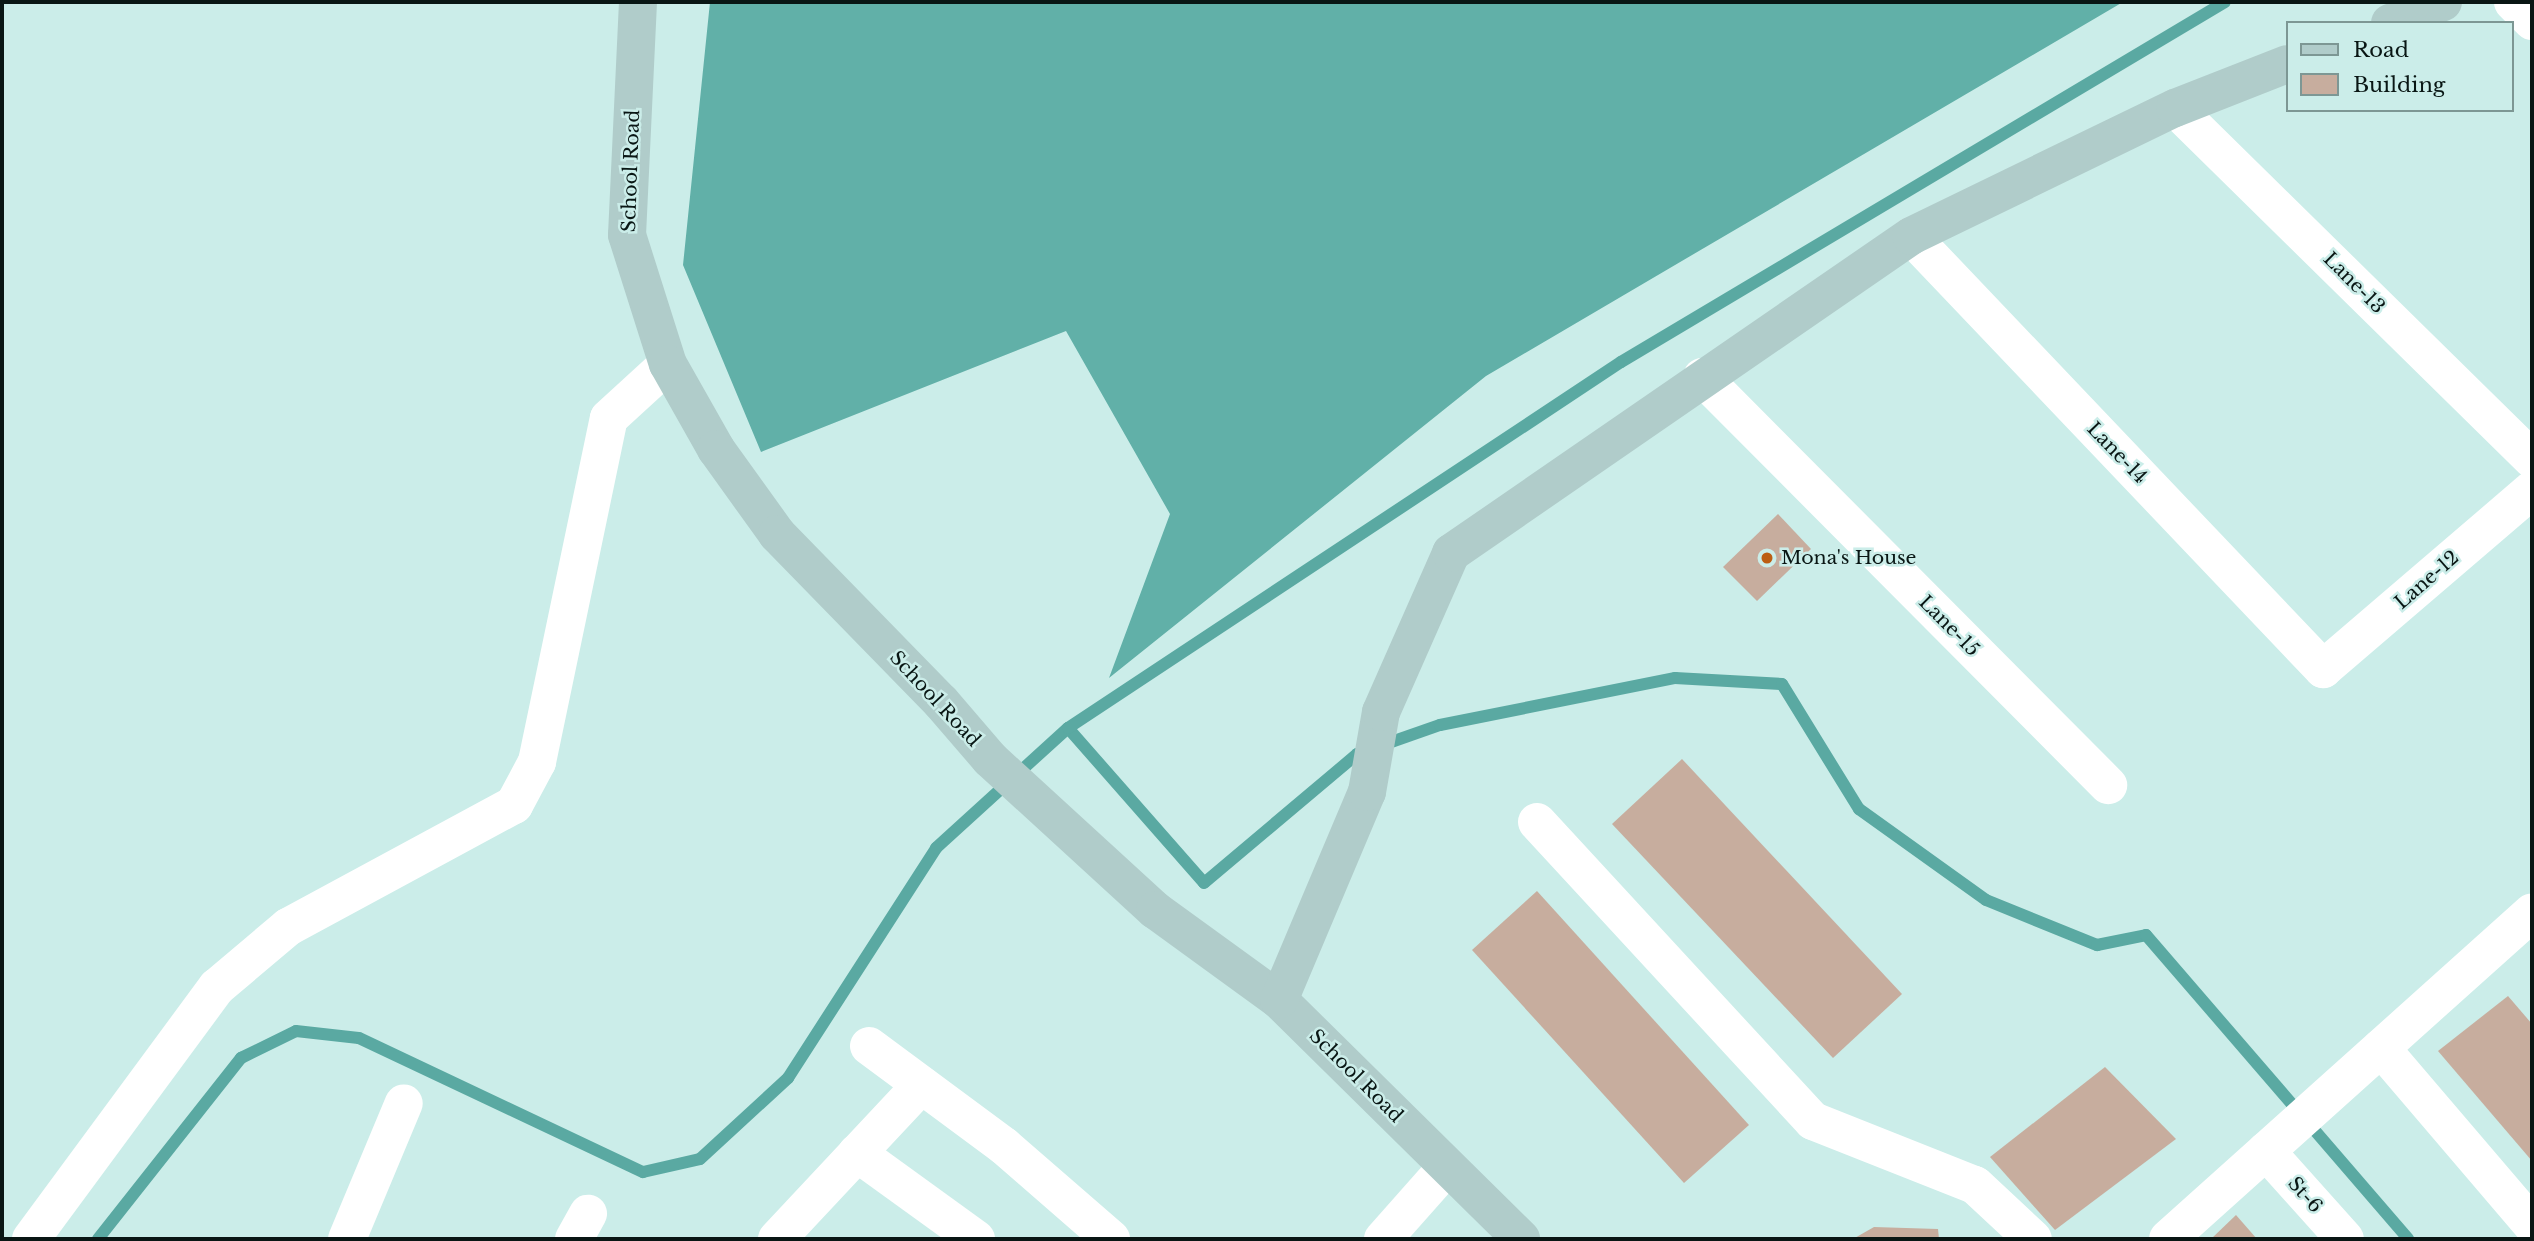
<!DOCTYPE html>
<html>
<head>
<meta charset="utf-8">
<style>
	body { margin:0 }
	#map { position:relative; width:2534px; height:1241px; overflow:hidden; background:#cbede9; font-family:"Libre Baskerville",serif }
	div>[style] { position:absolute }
	.forest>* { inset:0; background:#61b0a8 }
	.stream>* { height:12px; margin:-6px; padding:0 6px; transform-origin:6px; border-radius:6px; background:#5aa9a2 }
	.building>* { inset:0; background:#c7ad9e }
	.street>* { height:38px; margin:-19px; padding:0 19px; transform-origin:19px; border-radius:19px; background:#fff }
	.secondary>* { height:38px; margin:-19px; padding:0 19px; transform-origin:19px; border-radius:19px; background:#b0ccca }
	.dots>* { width:19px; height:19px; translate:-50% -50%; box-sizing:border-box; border:4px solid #cbede9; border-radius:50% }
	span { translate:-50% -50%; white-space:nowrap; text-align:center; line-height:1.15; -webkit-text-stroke:5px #cbede9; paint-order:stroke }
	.street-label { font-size:19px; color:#091614 }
	.poi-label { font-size:19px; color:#091614 }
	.left { translate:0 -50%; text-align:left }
	.frame { position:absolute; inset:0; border:4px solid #091614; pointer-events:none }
	.legend { position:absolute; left:2286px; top:21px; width:228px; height:91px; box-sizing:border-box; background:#cbede9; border:2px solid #7d9794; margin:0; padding:9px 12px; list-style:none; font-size:21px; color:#091614 }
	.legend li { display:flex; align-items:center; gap:14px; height:35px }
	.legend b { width:35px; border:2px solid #7d9794 }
</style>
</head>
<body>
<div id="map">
	<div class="forest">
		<i style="clip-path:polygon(710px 2px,2123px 2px,1486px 376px,1109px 678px,1170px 514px,1066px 331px,761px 452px,683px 265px)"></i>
	</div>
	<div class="stream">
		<i style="left:1068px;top:728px;width:206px;rotate:48.7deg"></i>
		<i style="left:1204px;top:883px;width:200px;rotate:-40.1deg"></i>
		<i style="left:1357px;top:754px;width:88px;rotate:-19.3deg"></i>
		<i style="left:1440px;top:725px;width:240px;rotate:-11.3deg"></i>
		<i style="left:1675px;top:678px;width:107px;rotate:3.2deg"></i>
		<i style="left:1782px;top:684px;width:147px;rotate:58.4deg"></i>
		<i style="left:1859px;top:809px;width:156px;rotate:35.6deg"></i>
		<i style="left:1986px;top:900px;width:120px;rotate:22.1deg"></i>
		<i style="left:2097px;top:945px;width:50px;rotate:-11.5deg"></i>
		<i style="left:2146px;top:935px;width:401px;rotate:49.2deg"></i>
		<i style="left:98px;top:1239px;width:231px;rotate:-51.7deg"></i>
		<i style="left:241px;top:1058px;width:61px;rotate:-26.1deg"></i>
		<i style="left:296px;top:1031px;width:63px;rotate:6.3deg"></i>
		<i style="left:359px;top:1038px;width:314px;rotate:25.3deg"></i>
		<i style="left:643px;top:1172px;width:58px;rotate:-12.8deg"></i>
		<i style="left:700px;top:1159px;width:120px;rotate:-42.6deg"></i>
		<i style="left:788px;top:1078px;width:274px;rotate:-57.2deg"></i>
		<i style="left:936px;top:848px;width:178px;rotate:-42.3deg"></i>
		<i style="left:1068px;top:728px;width:663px;rotate:-33.5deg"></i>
		<i style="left:1621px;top:362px;width:703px;rotate:-30.8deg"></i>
	</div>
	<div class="building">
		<i style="clip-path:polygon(1778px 514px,1811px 549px,1757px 601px,1723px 567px)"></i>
		<i style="clip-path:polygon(1682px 759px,1902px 994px,1833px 1058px,1612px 824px)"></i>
		<i style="clip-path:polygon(1537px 891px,1749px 1125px,1684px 1183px,1472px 950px)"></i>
		<i style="clip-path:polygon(2508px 996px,2532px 1024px,2532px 1161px,2438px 1051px)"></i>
		<i style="clip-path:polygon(2105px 1067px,2176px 1139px,2055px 1230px,1990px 1157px)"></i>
		<i style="clip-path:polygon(2236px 1215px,2257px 1239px,2211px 1239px)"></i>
		<i style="clip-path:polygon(1874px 1227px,1938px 1229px,1939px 1239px,1853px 1239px)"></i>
	</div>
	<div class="street">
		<i style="left:2513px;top:2px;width:27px;rotate:45deg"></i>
		<i style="left:2175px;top:108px;width:501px;rotate:44.51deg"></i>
		<i style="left:1911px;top:236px;width:598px;rotate:46.42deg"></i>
		<i style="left:2323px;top:669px;width:275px;rotate:-40.6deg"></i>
		<i style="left:1702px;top:377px;width:576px;rotate:45.14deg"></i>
		<i style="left:1537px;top:822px;width:407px;rotate:47.3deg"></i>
		<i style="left:1813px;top:1121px;width:174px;rotate:21.6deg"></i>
		<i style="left:1975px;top:1185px;width:79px;rotate:43deg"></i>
		<i style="left:869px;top:1046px;width:168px;rotate:36.5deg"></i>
		<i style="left:1004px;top:1146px;width:142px;rotate:41deg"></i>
		<i style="left:2381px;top:1048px;width:233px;rotate:49.5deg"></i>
		<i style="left:2266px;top:1151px;width:118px;rotate:48.1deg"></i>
		<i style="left:857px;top:1153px;width:147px;rotate:35.9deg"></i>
		<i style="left:31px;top:1239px;width:313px;rotate:-53.6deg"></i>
		<i style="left:217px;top:987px;width:93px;rotate:-40.2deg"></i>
		<i style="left:288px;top:927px;width:257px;rotate:-28.4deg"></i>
		<i style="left:514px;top:805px;width:49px;rotate:-61.9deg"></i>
		<i style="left:537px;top:762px;width:351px;rotate:-78.2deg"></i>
		<i style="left:609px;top:418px;width:80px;rotate:-42.5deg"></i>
		<i style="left:347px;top:1239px;width:147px;rotate:-67.3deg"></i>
		<i style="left:574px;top:1239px;width:29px;rotate:-61deg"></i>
		<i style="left:777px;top:1239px;width:211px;rotate:-46.9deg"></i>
		<i style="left:1383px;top:1239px;width:96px;rotate:-48.4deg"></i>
		<i style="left:2168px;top:1239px;width:489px;rotate:-41.9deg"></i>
	</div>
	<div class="secondary">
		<i style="left:638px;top:2px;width:233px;rotate:92.7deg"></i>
		<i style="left:627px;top:235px;width:135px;rotate:72.4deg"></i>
		<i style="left:668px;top:364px;width:98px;rotate:60.5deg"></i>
		<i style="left:716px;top:449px;width:105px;rotate:54.3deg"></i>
		<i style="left:777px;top:534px;width:235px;rotate:45.7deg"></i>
		<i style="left:941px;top:702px;width:75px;rotate:49.3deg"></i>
		<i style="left:990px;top:759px;width:224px;rotate:42.5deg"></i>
		<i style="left:1155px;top:910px;width:153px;rotate:36deg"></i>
		<i style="left:1279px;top:1000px;width:340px;rotate:44.6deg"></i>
		<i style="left:2390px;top:23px;width:57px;rotate:-21.6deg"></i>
		<i style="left:1279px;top:1000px;width:226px;rotate:-67.1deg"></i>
		<i style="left:1367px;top:792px;width:81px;rotate:-80.1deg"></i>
		<i style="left:1381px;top:712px;width:174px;rotate:-66.2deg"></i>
		<i style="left:1451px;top:553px;width:559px;rotate:-34.57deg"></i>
		<i style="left:1911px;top:236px;width:293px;rotate:-25.9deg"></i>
		<i style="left:2175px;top:108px;width:120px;rotate:-21.4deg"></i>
	</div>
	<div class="dots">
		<i style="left:1767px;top:558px;background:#bc5e13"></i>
	</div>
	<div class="street-label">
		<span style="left:631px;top:171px;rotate:-88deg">School Road</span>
		<span style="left:2354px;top:283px;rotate:45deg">Lane-13</span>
		<span style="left:2117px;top:453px;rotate:46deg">Lane-14</span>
		<span style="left:2427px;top:580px;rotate:-41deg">Lane-12</span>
		<span style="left:1949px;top:626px;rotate:45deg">Lane-15</span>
		<span style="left:935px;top:699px;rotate:47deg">School Road</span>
		<span style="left:1356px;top:1076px;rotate:45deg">School Road</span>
		<span style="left:2305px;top:1195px;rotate:48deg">St-6</span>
	</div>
	<div class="poi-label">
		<span class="left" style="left:1781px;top:558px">Mona's House</span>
	</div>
	<div class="frame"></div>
	<ul class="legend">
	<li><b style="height:9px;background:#b0ccca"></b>Road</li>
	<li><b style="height:19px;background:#c7ad9e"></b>Building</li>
	</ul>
</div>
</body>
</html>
